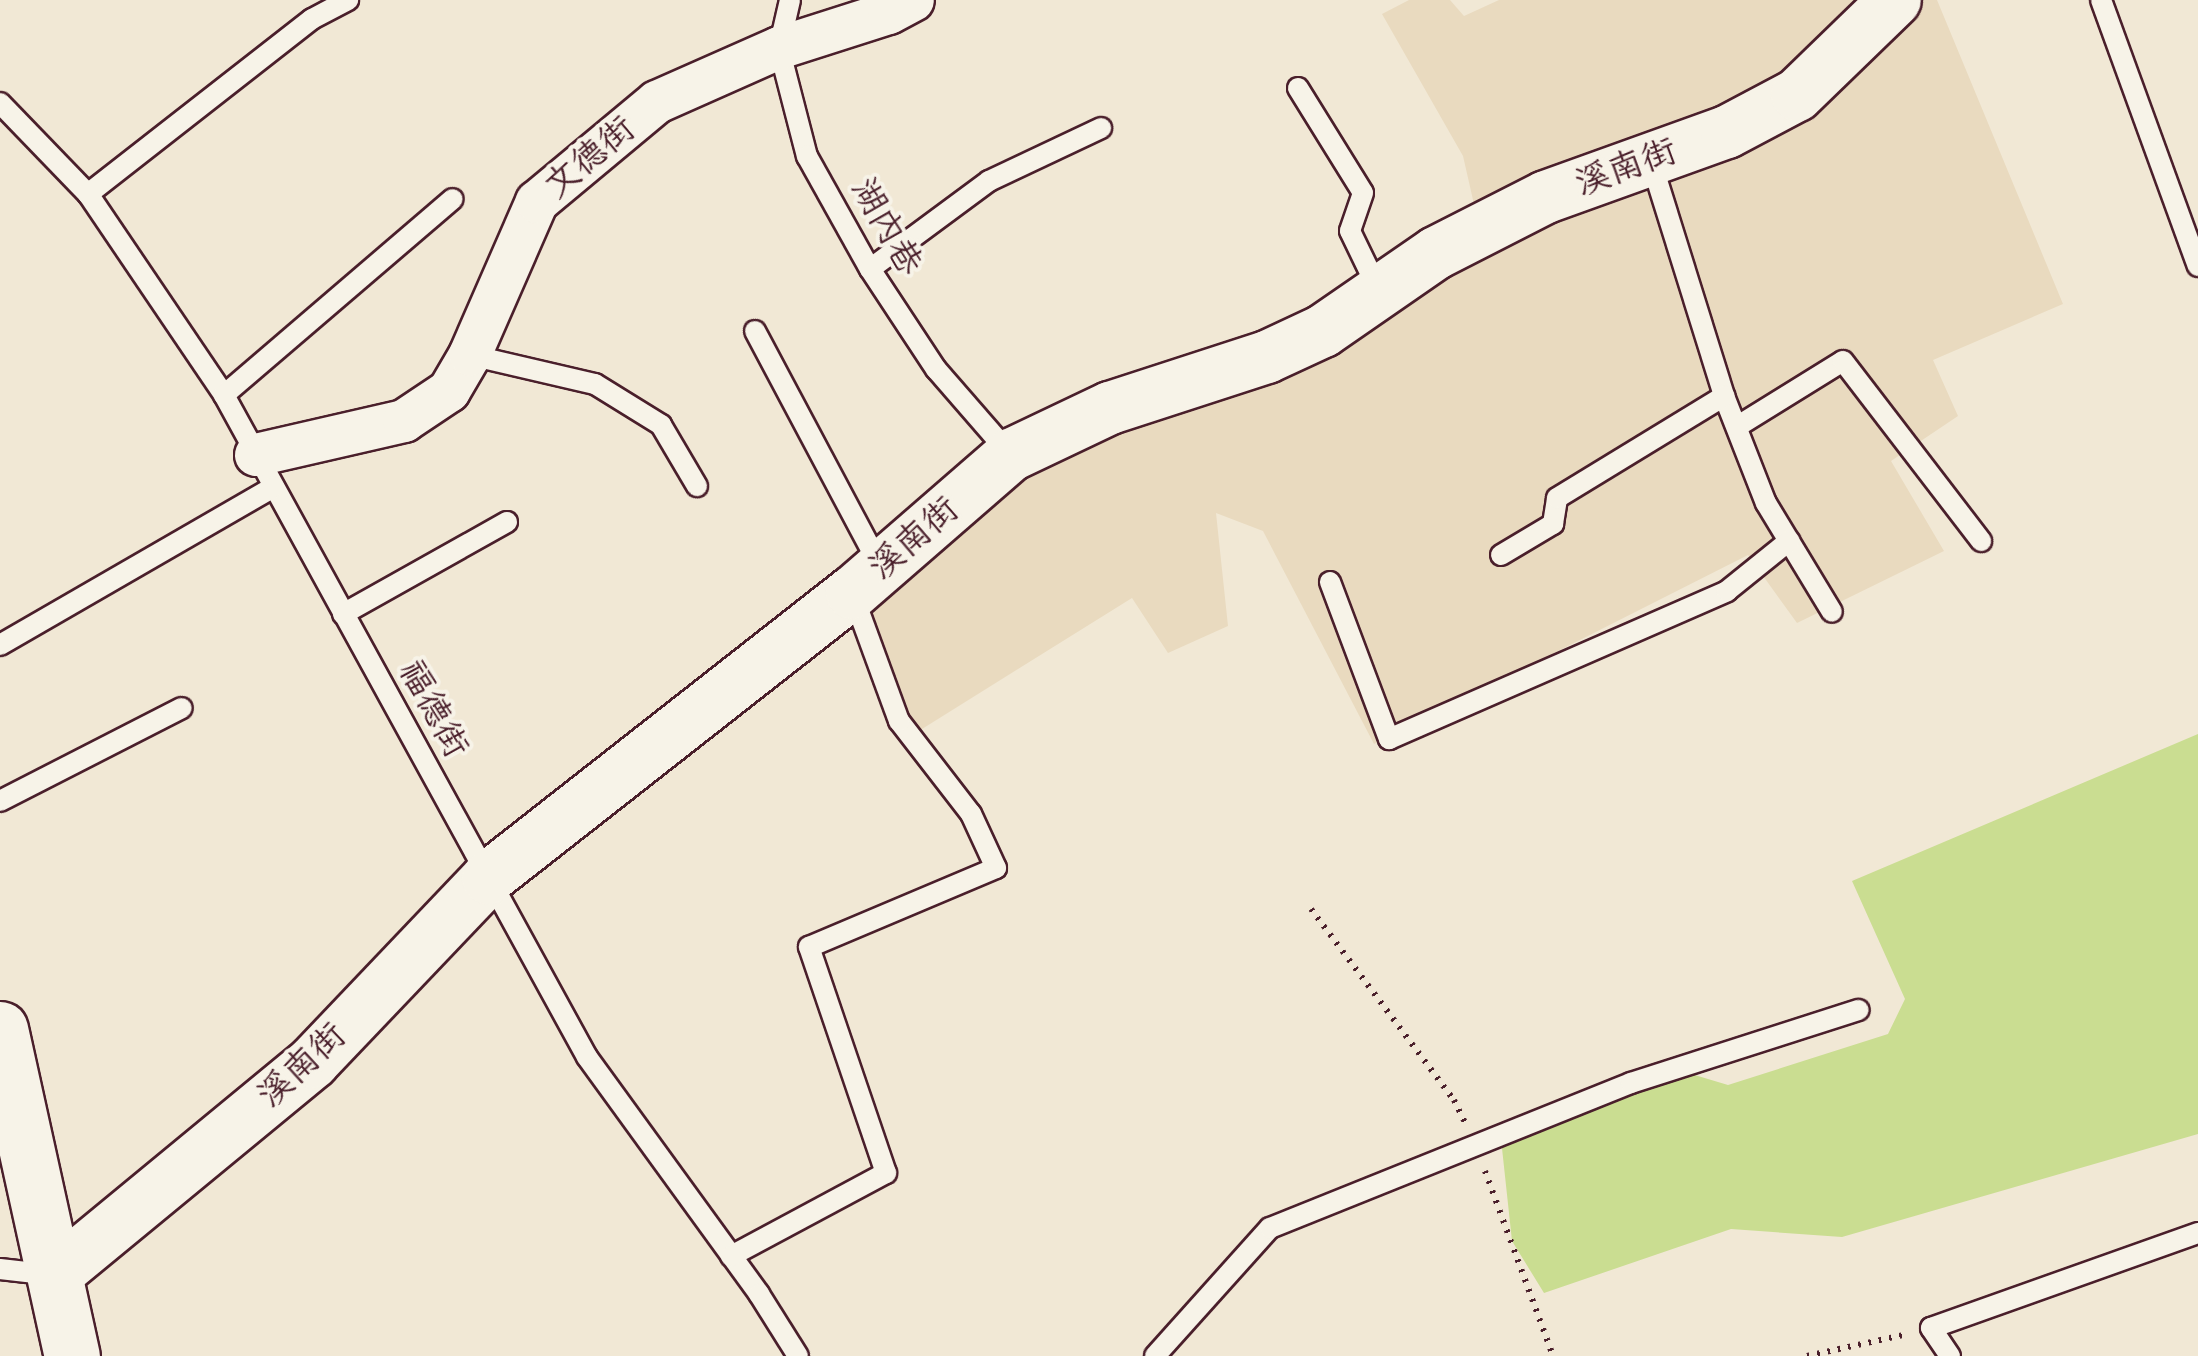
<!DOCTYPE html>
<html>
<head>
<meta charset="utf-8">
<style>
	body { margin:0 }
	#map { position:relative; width:2198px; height:1356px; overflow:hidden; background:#f1e8d5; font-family:"Balsamiq Sans","LXGW WenKai TC",sans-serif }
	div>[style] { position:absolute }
	.built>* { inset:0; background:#e9dabf }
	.green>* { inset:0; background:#cadd91 }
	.path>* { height:6px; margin-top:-3px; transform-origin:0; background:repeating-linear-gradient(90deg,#4a1f2b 0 2.5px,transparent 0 10.5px) }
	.roads { filter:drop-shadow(2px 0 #4a1f2b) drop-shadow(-2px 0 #4a1f2b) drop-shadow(0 2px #4a1f2b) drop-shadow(0 -2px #4a1f2b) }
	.service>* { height:20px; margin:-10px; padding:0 10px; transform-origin:10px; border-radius:10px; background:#f7f3e8 }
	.minor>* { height:42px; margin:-21px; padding:0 21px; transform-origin:21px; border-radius:21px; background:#f7f3e8 }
	.tertiary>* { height:52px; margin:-26px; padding:0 26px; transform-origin:26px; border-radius:26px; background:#f7f3e8 }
	.secondary>* { height:55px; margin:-27.5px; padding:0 27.5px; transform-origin:27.5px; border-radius:27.5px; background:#f7f3e8 }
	span { translate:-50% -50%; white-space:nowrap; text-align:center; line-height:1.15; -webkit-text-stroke:8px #f7f3e8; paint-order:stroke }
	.street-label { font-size:35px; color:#4a1f2b }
</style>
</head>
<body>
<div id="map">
	<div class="built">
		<i style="clip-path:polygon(1409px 0,1450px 0,1464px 16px,1499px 0,1937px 0,2063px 304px,1933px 360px,1958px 416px,1891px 461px,1944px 551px,1797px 623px,1748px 555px,1374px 744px,1263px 531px,1216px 513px,1228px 626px,1168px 653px,1132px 598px,914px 734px,835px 584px,1081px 409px,1185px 392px,1481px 235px,1463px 156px,1382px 14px)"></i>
	</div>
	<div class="green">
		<i style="clip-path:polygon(2198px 734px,2198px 1134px,1842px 1237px,1731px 1229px,1544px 1293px,1512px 1241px,1501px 1139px,1668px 1067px,1728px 1085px,1888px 1034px,1905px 999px,1852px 881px)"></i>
	</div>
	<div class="path">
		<i style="left:1311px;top:909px;width:239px;rotate:53.2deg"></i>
		<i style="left:1454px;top:1100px;width:25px;rotate:64deg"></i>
		<i style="left:1485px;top:1171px;width:197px;rotate:69.8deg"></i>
		<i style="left:1807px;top:1356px;width:98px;rotate:-12.3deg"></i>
	</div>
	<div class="roads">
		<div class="service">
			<i style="left:790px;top:0;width:49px;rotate:102.9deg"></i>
			<i style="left:779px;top:48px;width:112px;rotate:75.5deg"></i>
			<i style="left:807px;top:156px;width:129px;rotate:60.9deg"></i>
			<i style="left:870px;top:269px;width:120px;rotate:56.6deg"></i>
			<i style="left:936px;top:369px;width:113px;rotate:49deg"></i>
			<i style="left:2101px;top:0;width:283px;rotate:70deg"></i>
			<i style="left:1298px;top:88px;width:123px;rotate:58.2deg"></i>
			<i style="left:1363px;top:193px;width:40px;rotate:108.9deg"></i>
			<i style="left:1350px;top:231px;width:64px;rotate:64.2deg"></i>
			<i style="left:0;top:103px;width:127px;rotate:46deg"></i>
			<i style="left:88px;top:194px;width:243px;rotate:55.9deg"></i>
			<i style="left:224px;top:395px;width:755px;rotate:61.26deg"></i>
			<i style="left:587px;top:1057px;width:293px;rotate:54deg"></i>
			<i style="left:759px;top:1294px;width:73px;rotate:57.8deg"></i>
			<i style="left:1651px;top:161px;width:246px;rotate:72.7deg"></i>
			<i style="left:1724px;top:396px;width:115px;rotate:68.6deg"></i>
			<i style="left:1766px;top:503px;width:127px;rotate:58.8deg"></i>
			<i style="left:88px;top:194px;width:284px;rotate:-38deg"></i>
			<i style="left:312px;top:19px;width:41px;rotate:-27.8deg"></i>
			<i style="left:870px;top:269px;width:148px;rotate:-36.5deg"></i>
			<i style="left:989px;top:181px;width:124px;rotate:-25.3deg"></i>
			<i style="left:755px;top:331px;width:268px;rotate:62deg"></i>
			<i style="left:470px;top:355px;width:128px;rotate:13.1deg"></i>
			<i style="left:595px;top:384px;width:78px;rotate:31.8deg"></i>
			<i style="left:661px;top:425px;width:71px;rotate:59.5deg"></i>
			<i style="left:224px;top:395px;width:301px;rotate:-40.6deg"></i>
			<i style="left:1738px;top:426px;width:123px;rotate:-31.8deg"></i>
			<i style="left:1843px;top:361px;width:227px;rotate:52.5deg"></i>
			<i style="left:1501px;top:555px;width:61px;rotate:-30.8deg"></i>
			<i style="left:1553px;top:524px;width:26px;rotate:-81deg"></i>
			<i style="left:1557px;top:498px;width:196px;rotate:-31.4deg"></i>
			<i style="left:1330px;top:582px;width:168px;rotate:69.4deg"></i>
			<i style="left:1389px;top:739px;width:369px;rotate:-23.6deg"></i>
			<i style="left:1727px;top:591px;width:80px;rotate:-38.9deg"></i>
			<i style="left:343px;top:614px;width:188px;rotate:-29.3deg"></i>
			<i style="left:0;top:645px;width:316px;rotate:-30deg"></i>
			<i style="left:0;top:801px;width:204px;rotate:-27.1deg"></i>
			<i style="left:731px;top:1256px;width:176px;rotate:-28.2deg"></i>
			<i style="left:886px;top:1173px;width:239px;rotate:-108.8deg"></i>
			<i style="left:809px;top:947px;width:203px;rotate:-22.9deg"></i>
			<i style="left:996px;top:868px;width:60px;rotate:-114.8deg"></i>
			<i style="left:971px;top:814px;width:118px;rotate:-127.7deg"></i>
			<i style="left:899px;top:721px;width:134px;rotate:-110.1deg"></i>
			<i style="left:0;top:1269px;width:53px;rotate:6.5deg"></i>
			<i style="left:1155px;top:1356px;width:172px;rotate:-48.1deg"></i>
			<i style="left:1270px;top:1228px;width:389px;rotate:-21.9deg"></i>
			<i style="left:1631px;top:1083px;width:239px;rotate:-17.8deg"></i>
			<i style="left:1950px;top:1356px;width:34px;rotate:-124deg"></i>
			<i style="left:1931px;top:1328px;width:283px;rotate:-19.6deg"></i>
		</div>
		<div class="minor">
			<i style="left:256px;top:455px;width:152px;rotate:-12.9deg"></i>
			<i style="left:404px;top:421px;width:54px;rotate:-33.7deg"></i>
			<i style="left:449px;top:391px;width:42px;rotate:-59.7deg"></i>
			<i style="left:470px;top:355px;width:167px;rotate:-66.4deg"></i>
			<i style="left:537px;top:202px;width:156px;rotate:-39.8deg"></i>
			<i style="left:657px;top:102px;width:133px;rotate:-23.9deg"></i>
			<i style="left:779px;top:48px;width:115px;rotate:-17.7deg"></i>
			<i style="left:889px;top:13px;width:27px;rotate:-28deg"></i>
		</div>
		<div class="tertiary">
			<i style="left:55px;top:1275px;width:335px;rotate:-39.5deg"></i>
			<i style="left:313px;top:1062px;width:254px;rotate:-46.4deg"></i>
			<i style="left:488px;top:878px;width:462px;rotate:-38.1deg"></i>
			<i style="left:852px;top:593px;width:211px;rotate:-41deg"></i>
			<i style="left:1011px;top:455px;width:110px;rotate:-25.4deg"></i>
			<i style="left:1110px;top:408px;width:165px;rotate:-18deg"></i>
			<i style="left:1267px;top:357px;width:62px;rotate:-24.9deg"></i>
			<i style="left:1323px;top:331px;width:137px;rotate:-34.6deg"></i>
			<i style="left:1436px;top:253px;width:123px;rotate:-27deg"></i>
			<i style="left:1546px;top:197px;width:192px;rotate:-19.8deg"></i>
			<i style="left:1727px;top:132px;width:79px;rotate:-27.9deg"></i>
			<i style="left:1797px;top:95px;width:136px;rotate:-44.1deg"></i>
		</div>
		<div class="secondary">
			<i style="left:0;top:1029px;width:335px;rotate:77.6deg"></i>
		</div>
	</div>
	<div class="street-label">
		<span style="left:590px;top:158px;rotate:-40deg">文德街</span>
		<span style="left:1626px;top:168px;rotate:-20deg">溪南街</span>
		<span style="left:886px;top:227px;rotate:60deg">湖內巷</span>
		<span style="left:914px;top:539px;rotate:-41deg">溪南街</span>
		<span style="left:433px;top:709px;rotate:61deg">福德街</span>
		<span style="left:302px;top:1066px;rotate:-43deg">溪南街</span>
	</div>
</div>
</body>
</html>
